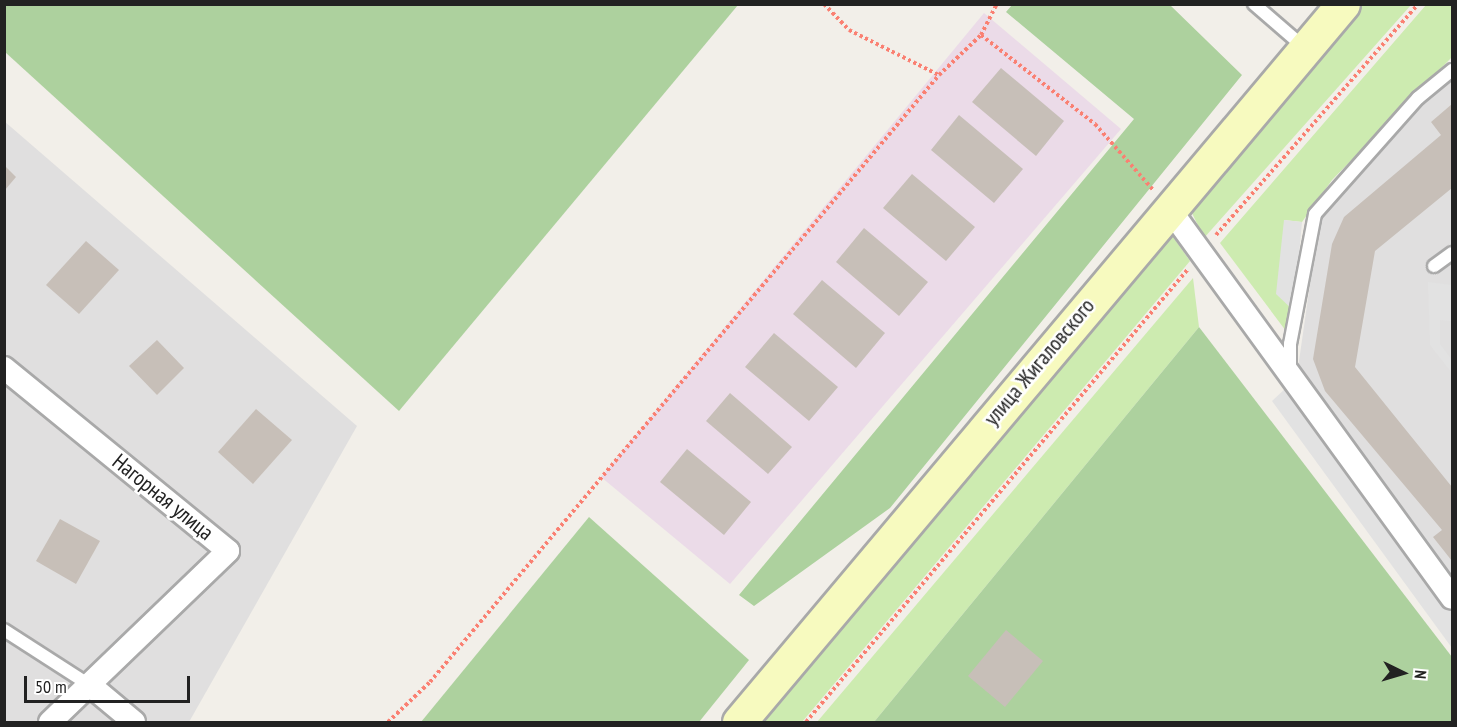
<!DOCTYPE html>
<html>
<head>
<meta charset="utf-8">
<style>
	body { margin:0 }
	#map { position:relative; width:1457px; height:727px; overflow:hidden; background:#f2efe9; font-family:"PT Sans Narrow",sans-serif }
	div>[style] { position:absolute }
	.residential>* { inset:0; background:#e0dfdf }
	.industrial>* { inset:0; background:#ebdbe8 }
	.grass>* { inset:0; background:#cdebb0 }
	.forest>* { inset:0; background:#add19e }
	.parking>* { inset:0; background:#e2e2e2 }
	.building>* { inset:0; background:#c7bfb8 }
	.path>* { height:4px; margin-top:-2px; transform-origin:0; background:repeating-linear-gradient(90deg,#fa8072 0 3px,transparent 0 6px) }
	.roads { filter:drop-shadow(2px 0 #a9a9a9) drop-shadow(-2px 0 #a9a9a9) drop-shadow(0 2px #a9a9a9) drop-shadow(0 -2px #a9a9a9) }
	.lane>* { height:12px; margin:-6px; padding:0 6px; transform-origin:6px; border-radius:6px; background:#fff }
	.street>* { height:22px; margin:-11px; padding:0 11px; transform-origin:11px; border-radius:11px; background:#fff }
	.secondary>* { height:33px; margin:-16.5px; padding:0 16.5px; transform-origin:16.5px; border-radius:16.5px; background:#f7fabf }
	span { translate:-50% -50%; white-space:nowrap; text-align:center; line-height:1.15; -webkit-text-stroke:5px #fff; paint-order:stroke }
	.street-label { font-size:22px; color:#222 }
	.frame { position:absolute; inset:0; border:6px solid #222; pointer-events:none }
	.north { position:absolute; left:1373px; top:643px; width:60px; height:60px; -webkit-text-stroke:4px #fff; paint-order:stroke; rotate:95deg; font-size:16px; font-weight:700; line-height:24px; text-align:center; color:#222 }
	.north::after { content:''; display:block; margin:auto; width:21px; height:27px; background:#222; clip-path:polygon(50% 0,100% 100%,50% 72%,0 100%) }
	.scale { position:absolute; left:24px; top:676px; width:166px; height:27px; box-sizing:border-box; border:3px solid #222; border-top:0; padding-left:8px; font-size:18px; line-height:21px; white-space:nowrap; color:#222; -webkit-text-stroke:4px #fff; paint-order:stroke }
</style>
</head>
<body>
<div id="map">
	<div class="residential">
		<i style="clip-path:polygon(1452px 79px,1452px 583px,1297px 375px,1320px 215px,1423px 103px)"></i>
		<i style="clip-path:polygon(4px 121px,357px 426px,189px 722px,5px 722px)"></i>
	</div>
	<div class="industrial">
		<i style="clip-path:polygon(984px 13px,1121px 129px,730px 584px,601px 477px)"></i>
	</div>
	<div class="grass">
		<i style="clip-path:polygon(1359px 5px,1411px 5px,1204px 238px,1192px 213px,1192px 195px)"></i>
		<i style="clip-path:polygon(1426px 5px,1452px 5px,1452px 57px,1332px 180px,1302px 222px,1284px 220px,1294px 311px,1286px 331px,1220px 243px)"></i>
		<i style="clip-path:polygon(1171px 234px,1190px 261px,802px 722px,757px 722px)"></i>
		<i style="clip-path:polygon(1193px 278px,1199px 327px,874px 722px,817px 722px)"></i>
	</div>
	<div class="forest">
		<i style="clip-path:polygon(4px 5px,5px 4px,738px 5px,399px 411px,5px 52px)"></i>
		<i style="clip-path:polygon(1012px 5px,1170px 5px,1242px 75px,890px 508px,754px 606px,739px 595px,1134px 119px,1006px 12px)"></i>
		<i style="clip-path:polygon(1199px 327px,1452px 657px,1452px 722px,874px 722px)"></i>
		<i style="clip-path:polygon(589px 517px,749px 660px,699px 722px,421px 722px)"></i>
	</div>
	<div class="parking">
		<i style="clip-path:polygon(1284px 220px,1302px 222px,1294px 311px,1276px 294px)"></i>
		<i style="clip-path:polygon(1428px 282px,1452px 285px,1452px 321px,1440px 320px,1440px 344px,1452px 360px,1452px 373px,1430px 345px)"></i>
		<i style="clip-path:polygon(1287px 387px,1452px 613px,1452px 648px,1272px 401px)"></i>
	</div>
	<div class="building">
		<i style="clip-path:polygon(1001px 68px,1064px 121px,1036px 156px,972px 102px)"></i>
		<i style="clip-path:polygon(1452px 104px,1452px 188px,1375px 251px,1355px 367px,1452px 487px,1452px 561px,1433px 537px,1442px 530px,1325px 391px,1313px 359px,1332px 244px,1344px 217px,1441px 135px,1431px 122px)"></i>
		<i style="clip-path:polygon(959px 115px,1023px 169px,994px 203px,931px 150px)"></i>
		<i style="clip-path:polygon(5px 166px,16px 177px,5px 190px)"></i>
		<i style="clip-path:polygon(912px 174px,975px 227px,946px 261px,883px 208px)"></i>
		<i style="clip-path:polygon(864px 228px,928px 282px,899px 316px,836px 262px)"></i>
		<i style="clip-path:polygon(86px 241px,119px 270px,79px 314px,46px 285px)"></i>
		<i style="clip-path:polygon(822px 280px,885px 333px,856px 368px,793px 314px)"></i>
		<i style="clip-path:polygon(774px 333px,838px 387px,809px 421px,745px 367px)"></i>
		<i style="clip-path:polygon(157px 340px,184px 368px,157px 395px,129px 366px)"></i>
		<i style="clip-path:polygon(730px 393px,792px 447px,768px 474px,706px 421px)"></i>
		<i style="clip-path:polygon(256px 409px,292px 440px,253px 484px,218px 452px)"></i>
		<i style="clip-path:polygon(687px 449px,751px 502px,724px 535px,660px 482px)"></i>
		<i style="clip-path:polygon(60px 519px,100px 541px,76px 584px,36px 561px)"></i>
		<i style="clip-path:polygon(1006px 630px,1043px 661px,1005px 707px,968px 676px)"></i>
	</div>
	<div class="path">
		<i style="left:824px;top:4px;width:36px;rotate:46deg"></i>
		<i style="left:849px;top:30px;width:101px;rotate:26.6deg"></i>
		<i style="left:981px;top:35px;width:145px;rotate:38deg"></i>
		<i style="left:1095px;top:124px;width:89px;rotate:48.6deg"></i>
		<i style="left:1216px;top:235px;width:307px;rotate:-48.8deg"></i>
		<i style="left:388px;top:722px;width:58px;rotate:-43.6deg"></i>
		<i style="left:430px;top:682px;width:792px;rotate:-50.02deg"></i>
		<i style="left:939px;top:75px;width:58px;rotate:-43.6deg"></i>
		<i style="left:981px;top:35px;width:35px;rotate:-63deg"></i>
		<i style="left:806px;top:722px;width:593px;rotate:-49.86deg"></i>
	</div>
	<div class="roads">
		<div class="lane">
			<i style="left:1254px;top:4px;width:67px;rotate:40.8deg"></i>
			<i style="left:1434px;top:266px;width:22px;rotate:-36deg"></i>
			<i style="left:1290px;top:371px;width:27px;rotate:-90deg"></i>
			<i style="left:1290px;top:344px;width:132px;rotate:-79.1deg"></i>
			<i style="left:1315px;top:214px;width:155px;rotate:-48.4deg"></i>
			<i style="left:1418px;top:98px;width:44px;rotate:-39.5deg"></i>
			<i style="left:4px;top:630px;width:103px;rotate:32.8deg"></i>
		</div>
		<div class="street">
			<i style="left:1168px;top:207px;width:483px;rotate:54deg"></i>
			<i style="left:4px;top:368px;width:289px;rotate:39.2deg"></i>
			<i style="left:228px;top:551px;width:247px;rotate:136.1deg"></i>
			<i style="left:91px;top:686px;width:56px;rotate:39.9deg"></i>
		</div>
		<div class="secondary">
			<i style="left:739px;top:722px;width:938px;rotate:-49.93deg"></i>
		</div>
	</div>
	<div class="street-label">
		<span style="left:1039px;top:362px;rotate:-50deg">улица Жигаловского</span>
		<span style="left:163px;top:497px;rotate:39deg">Нагорная улица</span>
	</div>
	<div class="frame"></div>
	<div class="north">N</div>
	<div class="scale">50 m</div>
</div>
</body>
</html>
